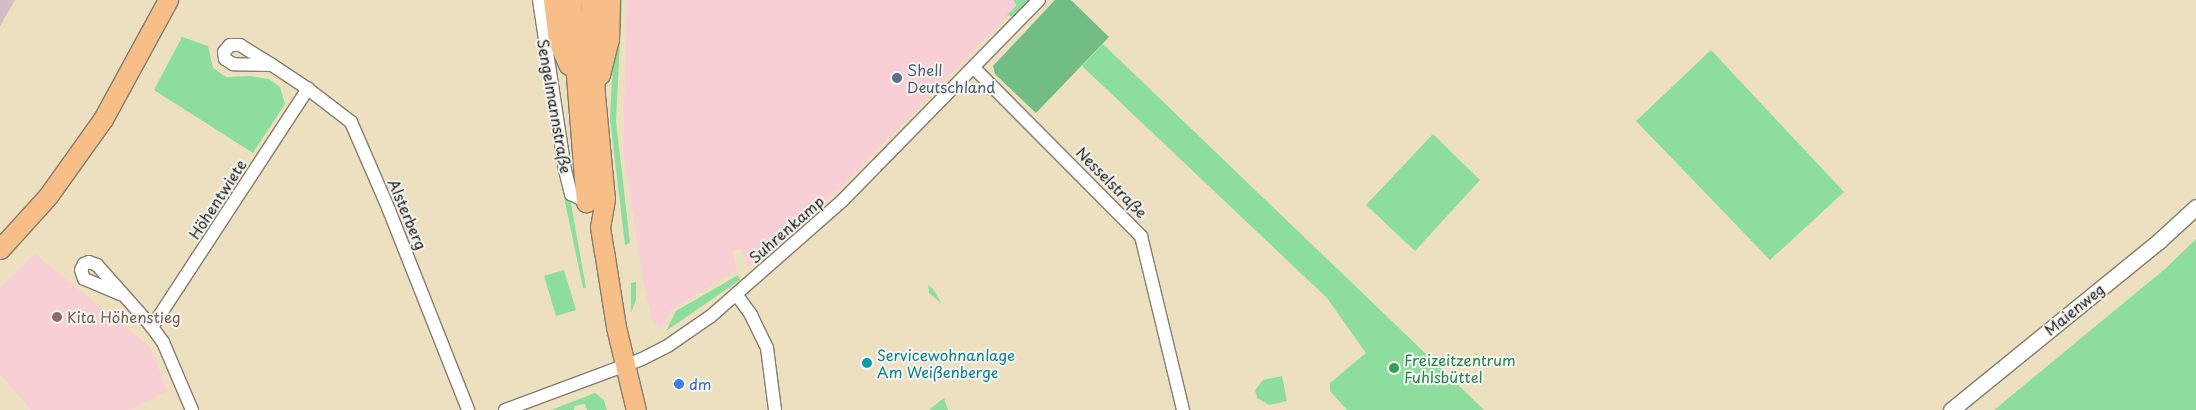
<!DOCTYPE html>
<html>
<head>
<meta charset="utf-8">
<style>
	body { margin:0 }
	#map { position:relative; width:2196px; height:410px; overflow:hidden; background:#ede0c1; font-family:"Playpen Sans",sans-serif }
	div>[style] { position:absolute }
	.built>* { inset:0; background:#f7cfd4 }
	.industrial>* { inset:0; background:#d2bdc8 }
	.green>* { inset:0; background:#8dde9e }
	.forest>* { inset:0; background:#72bd85 }
	.roads { filter:drop-shadow(1px 0 #847e6e) drop-shadow(-1px 0 #847e6e) drop-shadow(0 1px #847e6e) drop-shadow(0 -1px #847e6e) }
	.minor>* { height:12px; margin:-6px; padding:0 6px; transform-origin:6px; border-radius:6px; background:#fff }
	.tertiary>* { height:15px; margin:-7.5px; padding:0 7.5px; transform-origin:7.5px; border-radius:7.5px; background:#fff }
	.primary>* { height:19px; margin:-9.5px; padding:0 9.5px; transform-origin:9.5px; border-radius:9.5px; background:#f7be88 }
	.trunk>* { height:20px; margin:-10px; padding:0 10px; transform-origin:10px; border-radius:10px; background:#f7be88 }
	.dots>* { width:14px; height:14px; translate:-50% -50%; box-sizing:border-box; border:2px solid #f6f6f2; border-radius:50% }
	span { translate:-50% -50%; white-space:nowrap; text-align:center; line-height:1.15; -webkit-text-stroke:4px #f6f6f2; paint-order:stroke }
	.service-label { font-size:15px; color:#4e5e75 }
	.left { translate:0 -50%; text-align:left }
	.street-label { font-size:15px; color:#1c1c1c }
	.education-label { font-size:15px; color:#785e54 }
	.culture-label { font-size:15px; color:#0d838f }
	.leisure-label { font-size:15px; color:#27864d }
	.shop-label { font-size:15px; color:#366cbe }
</style>
</head>
<body>
<div id="map">
	<div class="built">
		<i style="clip-path:polygon(627px 0,1013px 0,1018px 5px,841px 187px,748px 267px,742px 249px,732px 251px,737px 270px,672px 309px,662px 327px,653px 323px,643px 280px,623px 149px)"></i>
		<i style="clip-path:polygon(35px 254px,150px 347px,168px 391px,129px 410px,31px 410px,0 374px,0 288px)"></i>
	</div>
	<div class="industrial">
		<i style="clip-path:polygon(0 0,15px 0,0 26px)"></i>
	</div>
	<div class="green">
		<i style="clip-path:polygon(616px 0,622px 0,616px 121px,630px 243px,625px 245px,610px 118px)"></i>
		<i style="clip-path:polygon(1013px 0,1031px 0,1014px 17px,1007px 15px,1017px 5px)"></i>
		<i style="clip-path:polygon(182px 37px,208px 46px,213px 68px,226px 77px,250px 76px,269px 79px,280px 87px,285px 104px,253px 153px,154px 90px)"></i>
		<i style="clip-path:polygon(1103px 44px,1398px 327px,1484px 410px,1347px 410px,1330px 391px,1330px 383px,1366px 353px,1327px 298px,1082px 66px)"></i>
		<i style="clip-path:polygon(1711px 50px,1844px 192px,1770px 260px,1636px 121px)"></i>
		<i style="clip-path:polygon(1433px 134px,1480px 180px,1415px 251px,1366px 205px)"></i>
		<i style="clip-path:polygon(564px 197px,570px 198px,586px 288px,583px 288px)"></i>
		<i style="clip-path:polygon(2196px 239px,2196px 410px,1994px 410px,2166px 268px)"></i>
		<i style="clip-path:polygon(564px 270px,576px 310px,556px 316px,544px 276px)"></i>
		<i style="clip-path:polygon(738px 275px,740px 280px,666px 331px,676px 311px)"></i>
		<i style="clip-path:polygon(636px 282px,636px 300px,631px 313px,631px 283px)"></i>
		<i style="clip-path:polygon(928px 285px,933px 289px,942px 304px,929px 293px)"></i>
		<i style="clip-path:polygon(1282px 376px,1287px 401px,1269px 405px,1257px 398px,1255px 390px,1263px 380px)"></i>
		<i style="clip-path:polygon(595px 393px,604px 400px,607px 410px,587px 410px,585px 404px,574px 406px,574px 410px,551px 410px)"></i>
		<i style="clip-path:polygon(944px 398px,948px 410px,929px 410px)"></i>
	</div>
	<div class="forest">
		<i style="clip-path:polygon(1055px 0,1071px 0,1109px 37px,1036px 113px,995px 74px,993px 66px)"></i>
	</div>
	<div class="roads">
		<div class="minor">
			<i style="left:539px;top:0;width:172px;rotate:81.3deg"></i>
			<i style="left:565px;top:170px;width:25px;rotate:76deg"></i>
			<i style="left:571px;top:194px;width:18px;rotate:27deg"></i>
			<i style="left:272px;top:65px;width:39px;rotate:-179deg"></i>
			<i style="left:233px;top:64px;width:9px;rotate:-148deg"></i>
			<i style="left:225px;top:59px;width:7px;rotate:-98deg"></i>
			<i style="left:224px;top:52px;width:9px;rotate:-49deg"></i>
			<i style="left:230px;top:45px;width:10px"></i>
			<i style="left:240px;top:45px;width:38px;rotate:32deg"></i>
			<i style="left:272px;top:65px;width:43px;rotate:33.7deg"></i>
			<i style="left:308px;top:89px;width:54px;rotate:37.5deg"></i>
			<i style="left:351px;top:122px;width:96px;rotate:66.6deg"></i>
			<i style="left:389px;top:210px;width:215px;rotate:68.4deg"></i>
			<i style="left:974px;top:68px;width:237px;rotate:45.2deg"></i>
			<i style="left:1141px;top:236px;width:179px;rotate:76.4deg"></i>
			<i style="left:120px;top:294px;width:39px;rotate:-157deg"></i>
			<i style="left:84px;top:279px;width:9px;rotate:-108deg"></i>
			<i style="left:81px;top:270px;width:7px;rotate:-63deg"></i>
			<i style="left:84px;top:264px;width:5px;rotate:-22deg"></i>
			<i style="left:89px;top:262px;width:9px;rotate:21deg"></i>
			<i style="left:97px;top:265px;width:83px;rotate:48.4deg"></i>
			<i style="left:152px;top:327px;width:19px;rotate:54deg"></i>
			<i style="left:163px;top:342px;width:74px;rotate:66.9deg"></i>
			<i style="left:736px;top:294px;width:26px;rotate:54deg"></i>
			<i style="left:751px;top:315px;width:37px;rotate:64deg"></i>
			<i style="left:767px;top:348px;width:63px;rotate:82.6deg"></i>
			<i style="left:152px;top:327px;width:285px;rotate:-56.8deg"></i>
			<i style="left:505px;top:410px;width:146px;rotate:-20.4deg"></i>
			<i style="left:642px;top:359px;width:30px;rotate:-27deg"></i>
			<i style="left:669px;top:345px;width:51px;rotate:-34.6deg"></i>
			<i style="left:711px;top:316px;width:174px;rotate:-41.3deg"></i>
			<i style="left:842px;top:201px;width:281px;rotate:-45.6deg"></i>
		</div>
		<div class="tertiary">
			<i style="left:1951px;top:410px;width:268px;rotate:-39.1deg"></i>
			<i style="left:2159px;top:241px;width:50px;rotate:-42.6deg"></i>
		</div>
		<div class="primary">
			<i style="left:605px;top:199px;width:28px;rotate:100deg"></i>
			<i style="left:600px;top:227px;width:24px;rotate:81deg"></i>
			<i style="left:604px;top:251px;width:77px;rotate:81deg"></i>
			<i style="left:616px;top:327px;width:85px;rotate:76.5deg"></i>
			<i style="left:0;top:249px;width:72px;rotate:-47.8deg"></i>
			<i style="left:48px;top:196px;width:95px;rotate:-54.5deg"></i>
			<i style="left:103px;top:119px;width:136px;rotate:-61.4deg"></i>
		</div>
		<div class="trunk">
			<i style="left:554px;top:0;width:41px;rotate:83deg"></i>
			<i style="left:559px;top:41px;width:26px;rotate:67deg"></i>
			<i style="left:571px;top:0;width:203px;rotate:85.5deg"></i>
			<i style="left:591px;top:0;width:96px;rotate:87.6deg"></i>
			<i style="left:595px;top:96px;width:103px;rotate:84.5deg"></i>
			<i style="left:600px;top:75px;width:36px;rotate:-76deg"></i>
			<i style="left:609px;top:40px;width:40px;rotate:-88.6deg"></i>
		</div>
	</div>
	<div class="dots">
		<i style="left:897px;top:78px;background:#5c6f8a"></i>
		<i style="left:57px;top:317px;background:#8d6e63"></i>
		<i style="left:867px;top:363px;background:#0f9aa8"></i>
		<i style="left:1394px;top:368px;background:#2e9e5b"></i>
		<i style="left:679px;top:384px;background:#3f7fe0"></i>
	</div>
	<div class="service-label">
		<span class="left" style="left:907px;top:78px">Shell<br>Deutschland</span>
	</div>
	<div class="street-label">
		<span style="left:555px;top:106px;rotate:80deg">Sengelmannstraße</span>
		<span style="left:1112px;top:182px;rotate:45deg">Nesselstraße</span>
		<span style="left:217px;top:199px;rotate:-57deg">Höhentwiete</span>
		<span style="left:408px;top:214px;rotate:67deg">Alsterberg</span>
		<span style="left:786px;top:229px;rotate:-41deg">Suhrenkamp</span>
		<span style="left:2074px;top:309px;rotate:-39deg">Maienweg</span>
	</div>
	<div class="education-label">
		<span class="left" style="left:67px;top:317px">Kita Höhenstieg</span>
	</div>
	<div class="culture-label">
		<span class="left" style="left:877px;top:363px">Servicewohnanlage<br>Am Weißenberge</span>
	</div>
	<div class="leisure-label">
		<span class="left" style="left:1404px;top:368px">Freizeitzentrum<br>Fuhlsbüttel</span>
	</div>
	<div class="shop-label">
		<span class="left" style="left:689px;top:384px">dm</span>
	</div>
</div>
</body>
</html>
